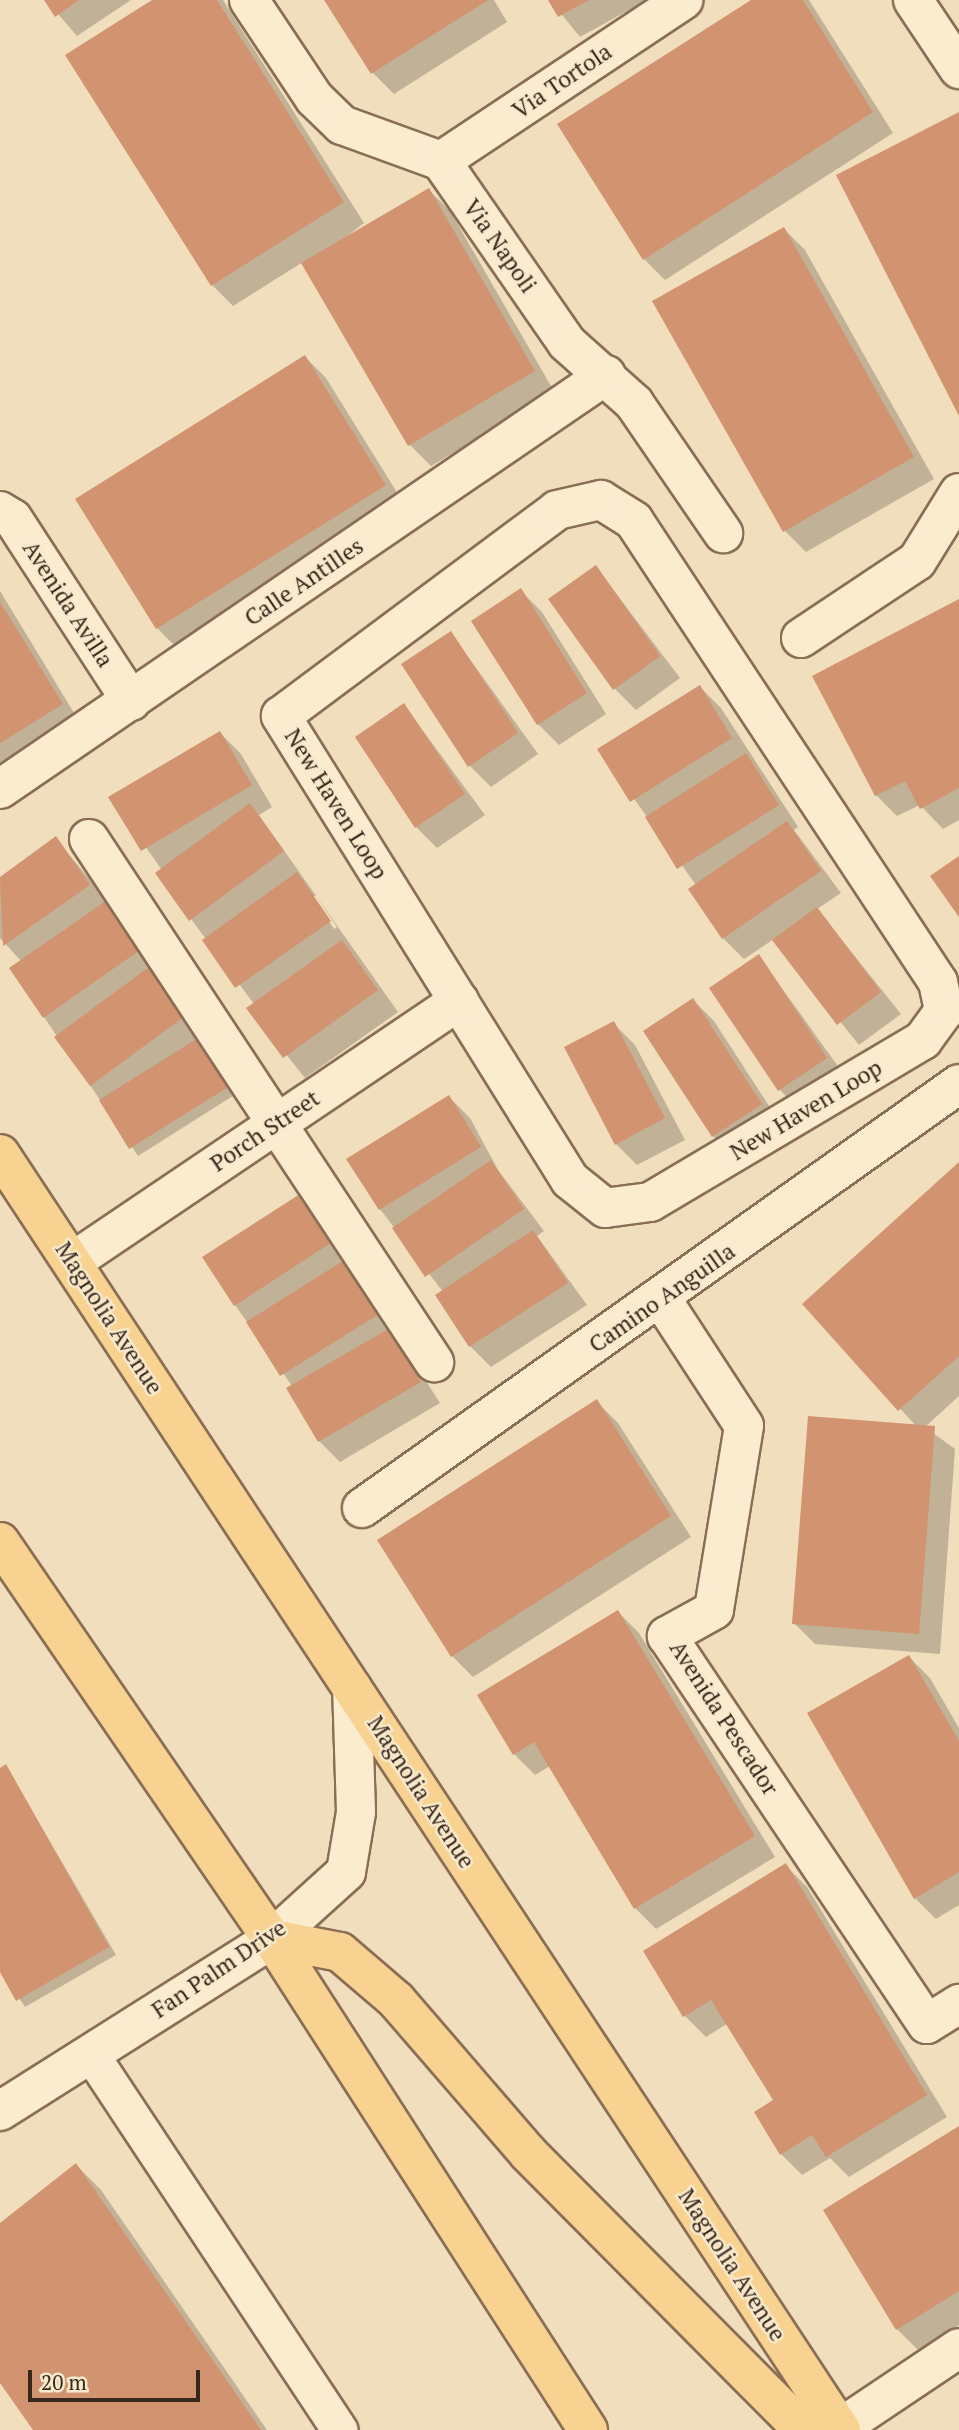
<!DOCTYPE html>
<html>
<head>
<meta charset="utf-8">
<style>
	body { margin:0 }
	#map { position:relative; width:959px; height:2430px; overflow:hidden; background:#f1debd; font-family:"PT Serif",serif }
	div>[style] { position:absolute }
	.shadow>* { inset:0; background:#0003 }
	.building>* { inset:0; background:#d29370 }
	.roads { filter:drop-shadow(2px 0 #8a6e55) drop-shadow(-2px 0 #8a6e55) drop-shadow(0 2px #8a6e55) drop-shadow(0 -2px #8a6e55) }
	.service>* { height:35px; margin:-17.5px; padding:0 17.5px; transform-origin:17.5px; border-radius:17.5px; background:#fbecd0 }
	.minor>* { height:38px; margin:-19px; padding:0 19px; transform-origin:19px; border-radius:19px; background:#fbecd0 }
	.primary>* { height:38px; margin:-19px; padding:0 19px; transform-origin:19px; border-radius:19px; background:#f8d291 }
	span { translate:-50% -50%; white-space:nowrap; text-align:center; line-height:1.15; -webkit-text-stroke:5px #f8e9cd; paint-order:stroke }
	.street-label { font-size:23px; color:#38271b }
	.scale { position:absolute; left:28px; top:2370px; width:172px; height:32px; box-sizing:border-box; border:4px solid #38271b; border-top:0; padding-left:9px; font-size:21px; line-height:24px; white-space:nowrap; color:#38271b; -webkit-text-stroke:5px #f8e9cd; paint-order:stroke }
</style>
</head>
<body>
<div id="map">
	<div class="shadow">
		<i style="clip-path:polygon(46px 0,131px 0,77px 36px)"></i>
		<i style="clip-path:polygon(155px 0,223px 0,364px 223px,341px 241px,429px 190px,450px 211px,555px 393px,431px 466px,410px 445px,303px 262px,233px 306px,212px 285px)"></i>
		<i style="clip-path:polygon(326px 0,494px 0,507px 22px,394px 94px,373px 73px)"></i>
		<i style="clip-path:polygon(550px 0,647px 0,580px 37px)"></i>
		<i style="clip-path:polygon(754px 0,809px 0,893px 133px,665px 280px,644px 259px)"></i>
		<i style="clip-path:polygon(784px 229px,805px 250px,934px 479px,806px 552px,785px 531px)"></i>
		<i style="clip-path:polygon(305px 357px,326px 378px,406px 507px,178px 649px,157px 628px)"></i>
		<i style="clip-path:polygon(596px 567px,680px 678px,636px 710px,615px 689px)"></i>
		<i style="clip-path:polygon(0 591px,82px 726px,0 776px)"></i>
		<i style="clip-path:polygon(521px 591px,542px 612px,606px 714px,559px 745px,538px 724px)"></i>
		<i style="clip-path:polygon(959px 601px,959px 820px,943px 829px,920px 805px,897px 816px,876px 795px)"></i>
		<i style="clip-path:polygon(451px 633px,538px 754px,491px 787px,470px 766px)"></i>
		<i style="clip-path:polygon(700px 687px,721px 708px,798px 827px,794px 830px,841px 893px,817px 909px,901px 1014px,859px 1045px,774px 939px,744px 959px,723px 938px,690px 889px,696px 885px,599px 750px)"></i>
		<i style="clip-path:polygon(404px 705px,485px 815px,437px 848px,416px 827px)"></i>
		<i style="clip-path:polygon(evenodd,220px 733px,241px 754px,272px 807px,259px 815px,398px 1012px,305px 1078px,249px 1008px,254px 1004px,157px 873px,162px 870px,111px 798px,220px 733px,312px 896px,316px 896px,337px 927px,334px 929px,312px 896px)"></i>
		<i style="clip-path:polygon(56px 839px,127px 924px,236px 1094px,138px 1156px,44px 1017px,21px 961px,0 938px,0 879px)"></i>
		<i style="clip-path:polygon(759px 956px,847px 1079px,801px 1111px,780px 1090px)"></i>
		<i style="clip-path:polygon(693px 1000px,714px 1021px,782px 1126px,734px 1157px,713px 1136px,646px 1031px)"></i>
		<i style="clip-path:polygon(614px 1024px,635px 1045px,685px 1140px,637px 1165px,616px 1144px)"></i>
		<i style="clip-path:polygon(449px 1097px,470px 1118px,498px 1170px,544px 1231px,537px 1236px,587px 1305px,491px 1367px,470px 1346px,443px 1292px,380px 1209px)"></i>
		<i style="clip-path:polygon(959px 1165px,959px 1396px,925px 1427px,955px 1449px,940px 1654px,815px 1644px,794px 1623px,916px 1426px,805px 1304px)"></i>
		<i style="clip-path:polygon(300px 1196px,321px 1217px,440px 1403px,340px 1462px,319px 1441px,292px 1386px,235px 1305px)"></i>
		<i style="clip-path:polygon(597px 1402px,618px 1423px,691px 1537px,473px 1677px,452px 1656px)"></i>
		<i style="clip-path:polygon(618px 1612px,639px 1633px,775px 1857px,656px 1929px,635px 1908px,550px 1766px,535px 1775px,514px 1754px)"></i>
		<i style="clip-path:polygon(909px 1657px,930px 1678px,959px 1728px,959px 1905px,936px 1919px,915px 1898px)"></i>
		<i style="clip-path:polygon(6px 1766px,116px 1955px,25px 2007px,0 1969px,0 1770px)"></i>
		<i style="clip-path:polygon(786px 1866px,807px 1887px,947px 2117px,849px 2177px,830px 2158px,802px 2175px,781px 2154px,775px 2101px,728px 2023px,706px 2037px,685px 2016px)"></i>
		<i style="clip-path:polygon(959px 2128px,959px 2325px,918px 2350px,897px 2329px)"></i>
		<i style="clip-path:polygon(76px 2165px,101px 2190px,267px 2430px,35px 2430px,0 2380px,0 2226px)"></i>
	</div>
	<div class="building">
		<i style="clip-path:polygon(44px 0,79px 0,55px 17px)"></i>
		<i style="clip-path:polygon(152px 0,217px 0,344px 202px,211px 286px,65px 55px)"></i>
		<i style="clip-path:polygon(324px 0,488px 0,371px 74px)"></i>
		<i style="clip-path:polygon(548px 0,589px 0,558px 17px)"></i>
		<i style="clip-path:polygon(751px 0,803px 0,873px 112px,643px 260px,557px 124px)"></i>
		<i style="clip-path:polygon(959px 112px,959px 416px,836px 175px)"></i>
		<i style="clip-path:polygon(429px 188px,535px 371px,408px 446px,301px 263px)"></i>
		<i style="clip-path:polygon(784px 227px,914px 457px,783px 532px,652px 301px)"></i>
		<i style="clip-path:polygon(305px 355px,386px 485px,156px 629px,75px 499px)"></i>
		<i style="clip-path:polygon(596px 565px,660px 656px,613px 690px,548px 599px)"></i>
		<i style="clip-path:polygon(521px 588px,587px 693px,537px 725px,471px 621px)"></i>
		<i style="clip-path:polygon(959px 599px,959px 788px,920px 809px,905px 781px,875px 796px,812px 676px)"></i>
		<i style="clip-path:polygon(0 602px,63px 704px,0 743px)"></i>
		<i style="clip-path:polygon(451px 631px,518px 733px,468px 767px,401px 664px)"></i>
		<i style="clip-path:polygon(700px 685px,732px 738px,630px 802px,597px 749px)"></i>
		<i style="clip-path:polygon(404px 703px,465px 794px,415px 828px,355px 737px)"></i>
		<i style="clip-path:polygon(220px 731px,252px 785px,141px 851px,108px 797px)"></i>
		<i style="clip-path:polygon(746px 753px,779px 805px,677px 869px,645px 817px)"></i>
		<i style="clip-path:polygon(250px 803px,284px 851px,189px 921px,155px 873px)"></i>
		<i style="clip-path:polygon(787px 821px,821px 871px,722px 939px,688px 889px)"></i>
		<i style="clip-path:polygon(56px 836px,90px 885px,3px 946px,0 877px)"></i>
		<i style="clip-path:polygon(959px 856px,959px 917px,930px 876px)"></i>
		<i style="clip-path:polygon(297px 872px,331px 921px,235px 988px,202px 940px)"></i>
		<i style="clip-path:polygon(106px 901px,140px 950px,43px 1018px,9px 968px)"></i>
		<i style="clip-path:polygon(817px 907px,881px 992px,837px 1025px,772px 940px)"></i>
		<i style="clip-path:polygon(342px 940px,378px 990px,283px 1058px,246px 1008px)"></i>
		<i style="clip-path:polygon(759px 954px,827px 1058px,778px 1091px,709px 988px)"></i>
		<i style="clip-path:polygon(149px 967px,185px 1016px,90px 1086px,54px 1037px)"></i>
		<i style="clip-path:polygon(693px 998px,762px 1104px,712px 1137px,643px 1031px)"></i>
		<i style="clip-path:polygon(614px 1021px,665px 1118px,615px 1145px,564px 1047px)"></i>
		<i style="clip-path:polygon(200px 1037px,230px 1086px,129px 1149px,99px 1100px)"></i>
		<i style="clip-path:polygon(449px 1095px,481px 1147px,379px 1210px,346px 1159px)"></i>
		<i style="clip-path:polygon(491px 1160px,524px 1209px,425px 1277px,392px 1228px)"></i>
		<i style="clip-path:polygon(959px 1162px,959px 1356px,898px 1411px,802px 1304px)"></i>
		<i style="clip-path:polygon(300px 1194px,332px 1242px,234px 1306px,202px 1257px)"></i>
		<i style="clip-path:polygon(533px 1230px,568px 1283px,469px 1347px,435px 1295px)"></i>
		<i style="clip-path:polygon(346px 1259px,379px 1314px,280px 1376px,246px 1322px)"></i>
		<i style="clip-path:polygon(390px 1328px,421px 1382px,318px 1442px,286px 1388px)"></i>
		<i style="clip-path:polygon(597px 1399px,671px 1516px,451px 1657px,377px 1540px)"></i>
		<i style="clip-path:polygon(808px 1416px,935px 1426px,919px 1634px,792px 1624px)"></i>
		<i style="clip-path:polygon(618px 1610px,755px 1836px,634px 1909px,534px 1742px,513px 1755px,477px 1695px)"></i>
		<i style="clip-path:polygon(909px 1655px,959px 1741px,959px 1872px,914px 1899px,807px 1713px)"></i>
		<i style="clip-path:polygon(6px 1764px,109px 1947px,16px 2001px,0 1972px,0 1768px)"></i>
		<i style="clip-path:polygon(786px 1863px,927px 2095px,826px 2157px,812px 2135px,780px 2155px,754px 2112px,773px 2100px,711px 2000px,683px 2017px,643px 1951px)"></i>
		<i style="clip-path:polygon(959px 2126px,959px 2291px,896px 2330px,823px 2210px)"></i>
		<i style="clip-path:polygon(76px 2163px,261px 2430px,33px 2430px,0 2383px,0 2223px)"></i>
	</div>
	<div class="roads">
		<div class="service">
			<i style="left:90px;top:2053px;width:452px;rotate:56.5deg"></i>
		</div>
		<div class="minor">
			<i style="left:249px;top:0;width:118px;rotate:56.4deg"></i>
			<i style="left:314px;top:98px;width:39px;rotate:44deg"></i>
			<i style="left:342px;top:125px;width:105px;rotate:20deg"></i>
			<i style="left:441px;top:161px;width:221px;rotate:55.3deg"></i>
			<i style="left:567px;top:343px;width:90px;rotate:41.8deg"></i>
			<i style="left:634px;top:403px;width:158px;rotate:55.6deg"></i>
			<i style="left:913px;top:0;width:83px;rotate:56.3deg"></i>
			<i style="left:441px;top:161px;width:291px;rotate:-33.6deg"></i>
			<i style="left:601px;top:500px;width:39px;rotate:32deg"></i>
			<i style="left:634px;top:521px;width:552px;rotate:56.6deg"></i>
			<i style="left:938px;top:982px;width:30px;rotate:78deg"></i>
			<i style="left:944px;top:1011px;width:36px;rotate:126deg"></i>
			<i style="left:923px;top:1040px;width:317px;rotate:149.3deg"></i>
			<i style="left:650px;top:1202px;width:45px;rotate:172.4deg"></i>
			<i style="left:605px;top:1208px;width:45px;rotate:-141.3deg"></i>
			<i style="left:570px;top:1180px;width:547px;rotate:-121.92deg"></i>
			<i style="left:281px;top:716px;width:344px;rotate:-36.7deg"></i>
			<i style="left:557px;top:510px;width:45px;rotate:-12.8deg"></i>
			<i style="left:0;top:511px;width:15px;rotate:32deg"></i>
			<i style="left:13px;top:519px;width:217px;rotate:57deg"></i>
			<i style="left:801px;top:638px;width:139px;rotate:-33.6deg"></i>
			<i style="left:917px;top:561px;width:80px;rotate:-58.3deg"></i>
			<i style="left:0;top:789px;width:734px;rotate:-34.34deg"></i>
			<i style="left:89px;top:839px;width:627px;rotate:56.59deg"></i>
			<i style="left:72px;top:1262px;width:467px;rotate:-34deg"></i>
			<i style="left:662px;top:1300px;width:150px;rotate:56.9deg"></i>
			<i style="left:744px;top:1426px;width:186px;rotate:99.3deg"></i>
			<i style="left:714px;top:1610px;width:54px;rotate:151deg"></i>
			<i style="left:667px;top:1636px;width:467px;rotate:56.2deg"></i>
			<i style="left:927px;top:2024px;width:38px;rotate:-32deg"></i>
			<i style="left:362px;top:1508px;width:732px;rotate:-35.38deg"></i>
			<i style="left:0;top:2111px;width:322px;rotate:-32.3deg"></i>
			<i style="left:272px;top:1939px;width:100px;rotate:-42.2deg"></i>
			<i style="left:346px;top:1872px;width:61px;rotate:-80.5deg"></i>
			<i style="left:356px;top:1812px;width:124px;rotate:-91.8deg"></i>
			<i style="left:840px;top:2428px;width:143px;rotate:-33.9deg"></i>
		</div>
		<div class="primary">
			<i style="left:0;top:1154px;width:1528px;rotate:56.61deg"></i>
			<i style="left:0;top:1542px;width:481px;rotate:55.6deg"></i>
			<i style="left:272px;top:1939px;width:584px;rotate:57.24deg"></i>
			<i style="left:272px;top:1939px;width:69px;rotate:10.8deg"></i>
			<i style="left:340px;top:1952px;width:74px;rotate:40.6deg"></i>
			<i style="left:396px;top:2000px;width:202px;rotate:49.2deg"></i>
			<i style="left:528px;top:2153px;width:390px;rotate:45.2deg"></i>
		</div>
	</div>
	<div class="street-label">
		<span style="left:562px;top:81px;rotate:-34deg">Via Tortola</span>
		<span style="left:500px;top:246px;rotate:55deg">Via Napoli</span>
		<span style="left:304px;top:582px;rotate:-34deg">Calle Antilles</span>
		<span style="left:68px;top:604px;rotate:57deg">Avenida Avilla</span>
		<span style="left:336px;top:804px;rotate:58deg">New Haven Loop</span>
		<span style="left:806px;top:1110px;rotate:-31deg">New Haven Loop</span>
		<span style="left:265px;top:1131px;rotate:-34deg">Porch Street</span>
		<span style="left:662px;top:1298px;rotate:-35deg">Camino Anguilla</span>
		<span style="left:109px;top:1318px;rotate:57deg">Magnolia Avenue</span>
		<span style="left:724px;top:1718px;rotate:57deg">Avenida Pescador</span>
		<span style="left:421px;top:1792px;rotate:57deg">Magnolia Avenue</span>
		<span style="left:219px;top:1969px;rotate:-34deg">Fan Palm Drive</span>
		<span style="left:732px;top:2265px;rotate:57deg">Magnolia Avenue</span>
	</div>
	<div class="scale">20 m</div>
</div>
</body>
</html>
